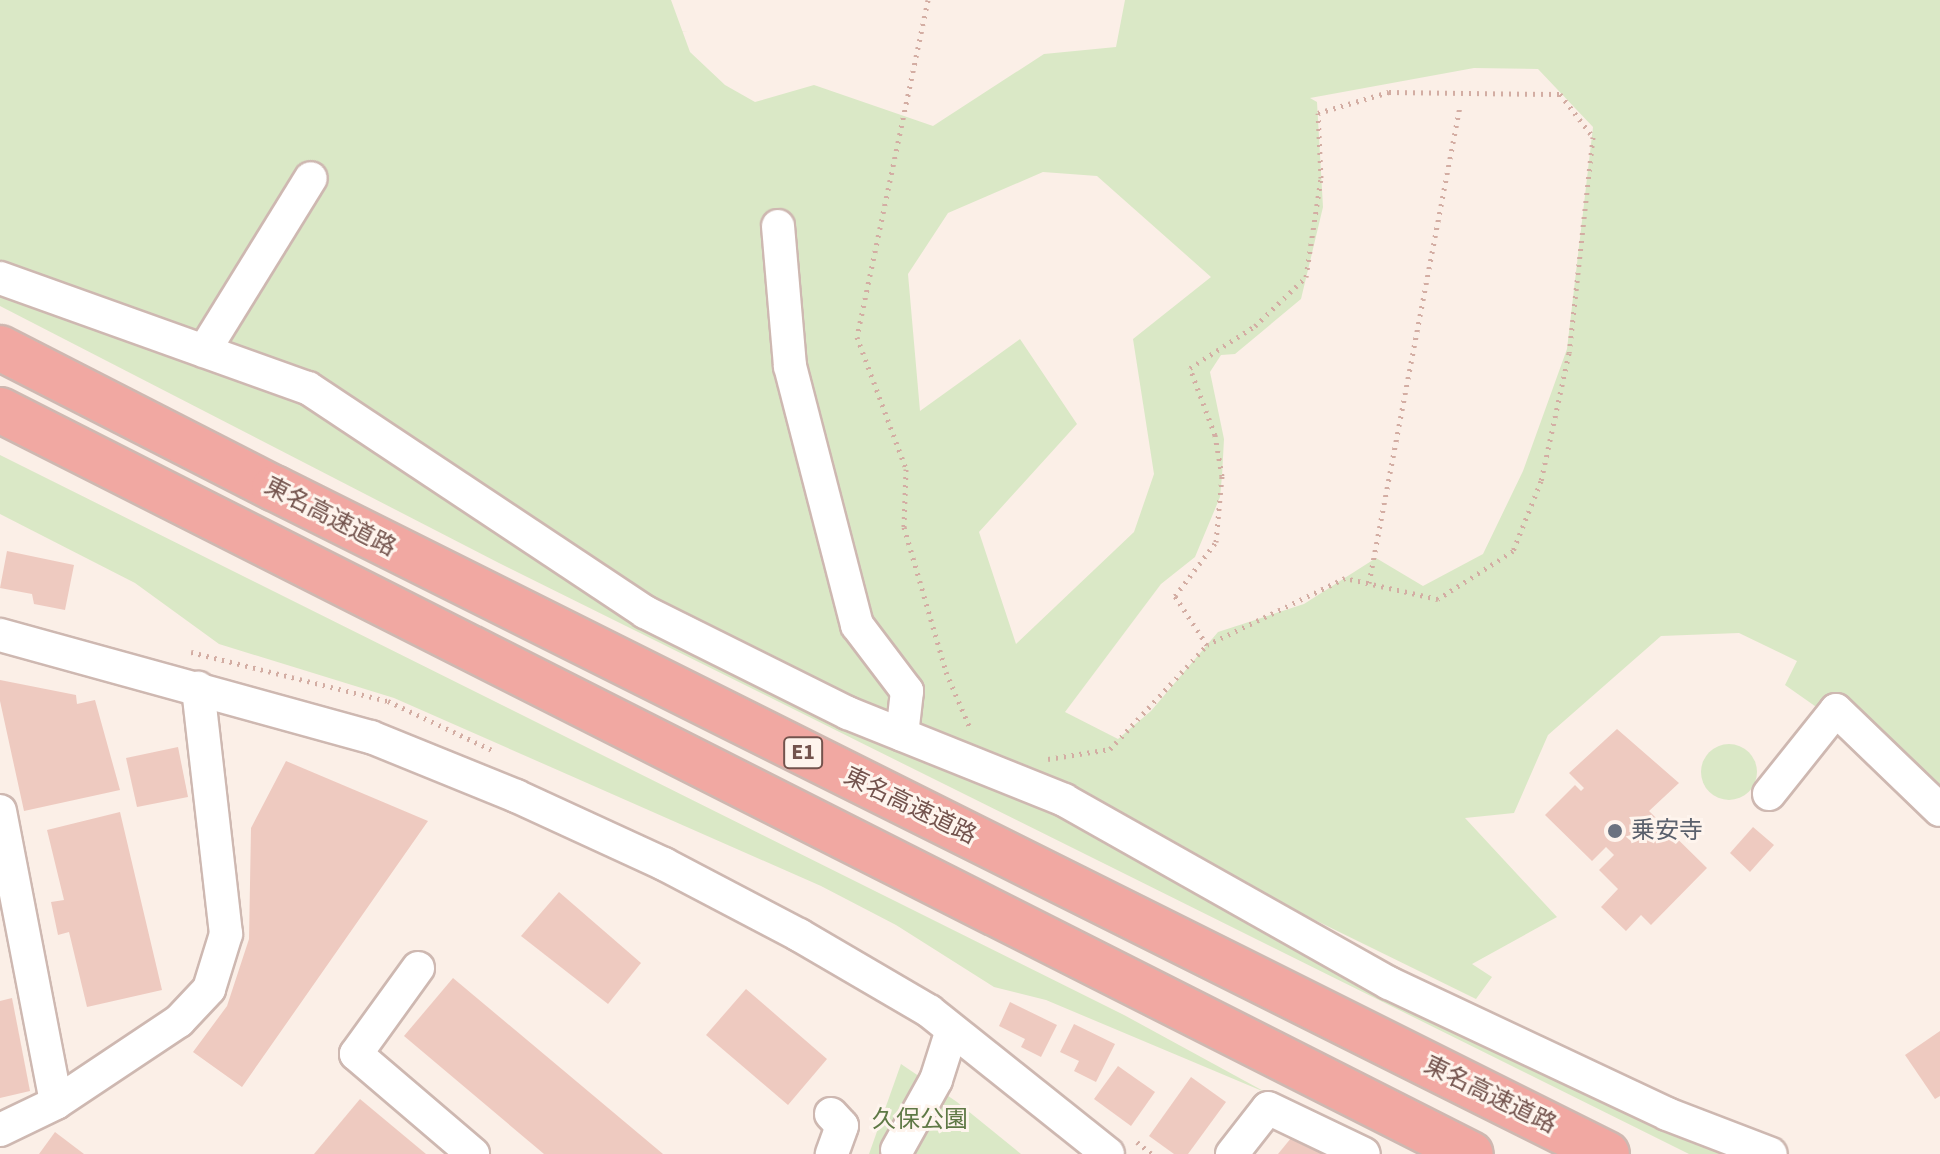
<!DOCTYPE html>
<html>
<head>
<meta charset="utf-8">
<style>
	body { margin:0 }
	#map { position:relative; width:1940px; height:1154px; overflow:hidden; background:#fbefe7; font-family:"Source Sans 3","Noto Sans JP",sans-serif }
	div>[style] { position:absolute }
	.green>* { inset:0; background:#dae8c6 }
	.round { border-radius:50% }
	.building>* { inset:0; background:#eecac0 }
	.path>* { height:5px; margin-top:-2.5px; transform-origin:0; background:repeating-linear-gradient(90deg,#d3ada3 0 2px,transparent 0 8px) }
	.roads { filter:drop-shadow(2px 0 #ceb8b1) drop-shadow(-2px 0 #ceb8b1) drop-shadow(0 2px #ceb8b1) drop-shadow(0 -2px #ceb8b1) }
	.minor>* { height:32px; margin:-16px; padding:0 16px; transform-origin:16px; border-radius:16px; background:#fff }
	.highway>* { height:44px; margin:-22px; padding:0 22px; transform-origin:22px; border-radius:22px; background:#f1a8a2 }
	.dots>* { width:22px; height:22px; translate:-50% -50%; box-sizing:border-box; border:4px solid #fef4ed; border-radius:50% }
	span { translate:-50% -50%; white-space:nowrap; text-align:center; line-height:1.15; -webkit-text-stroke:6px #fef4ed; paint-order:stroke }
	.shield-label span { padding:2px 6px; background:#fef4ed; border:2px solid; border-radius:6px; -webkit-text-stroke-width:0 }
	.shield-label { font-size:22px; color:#73534d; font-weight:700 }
	.street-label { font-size:24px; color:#73534d }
	.worship-label { font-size:24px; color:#5b616d }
	.left { translate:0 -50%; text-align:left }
	.park-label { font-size:24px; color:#5e7845 }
</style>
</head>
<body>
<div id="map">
	<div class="green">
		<i style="clip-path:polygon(evenodd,0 0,671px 0,690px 52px,725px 85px,755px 102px,814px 85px,933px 126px,1044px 54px,1116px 47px,1125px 0,1940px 0,1940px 794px,1785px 685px,1797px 661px,1739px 633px,1661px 636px,1548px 735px,1514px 813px,1465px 818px,1557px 917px,1472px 964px,1492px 977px,1476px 999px,1270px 898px,617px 593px,296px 384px,0 278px,0 0,1474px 68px,1538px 69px,1593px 127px,1567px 349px,1523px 471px,1483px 554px,1423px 586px,1376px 558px,1304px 604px,1218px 632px,1151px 711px,1118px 739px,1065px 712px,1161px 584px,1195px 557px,1220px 497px,1222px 476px,1224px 439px,1210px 372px,1221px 355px,1235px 354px,1301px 299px,1323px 207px,1317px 102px,1310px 98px,1474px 68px,0 0,1043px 172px,1097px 176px,1211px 277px,1133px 339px,1154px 474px,1134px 532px,1016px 644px,979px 532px,1077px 424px,1020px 339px,920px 411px,908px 274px,948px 213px,1043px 172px)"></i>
		<i style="clip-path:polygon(0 288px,305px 400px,601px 599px,1095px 828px,1746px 1154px,1689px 1154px,499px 563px,0 306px)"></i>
		<i style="clip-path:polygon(0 455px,1124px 1015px,1267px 1093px,1046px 1000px,994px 987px,896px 925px,821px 886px,394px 698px,219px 644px,135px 583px,0 514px)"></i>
		<i class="round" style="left:1701px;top:744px;width:56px;height:56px"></i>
		<i style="clip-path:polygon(901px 1064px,957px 1102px,1021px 1154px,869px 1154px)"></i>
	</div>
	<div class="building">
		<i style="clip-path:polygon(7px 551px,74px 565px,65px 610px,34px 604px,32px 594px,0 588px)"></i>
		<i style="clip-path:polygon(0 680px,76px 695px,77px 704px,95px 700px,120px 790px,24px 811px,0 701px)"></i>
		<i style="clip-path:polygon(1617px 729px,1679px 783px,1649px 811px,1707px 868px,1651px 925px,1641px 915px,1626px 931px,1601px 907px,1618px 889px,1599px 870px,1614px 855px,1606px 847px,1592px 861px,1545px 815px,1575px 785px,1581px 791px,1584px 788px,1569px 773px)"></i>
		<i style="clip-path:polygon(178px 747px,188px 797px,137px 807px,126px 758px)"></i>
		<i style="clip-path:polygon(286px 761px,428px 821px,242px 1087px,193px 1052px,227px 1006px,249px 939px,251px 828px)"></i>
		<i style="clip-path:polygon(120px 812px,162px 990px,87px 1007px,69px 932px,58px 935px,51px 902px,64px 900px,47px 830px)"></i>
		<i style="clip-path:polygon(1753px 827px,1774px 845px,1750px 872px,1730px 853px)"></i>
		<i style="clip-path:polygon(559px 892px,641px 963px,608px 1004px,521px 936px)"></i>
		<i style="clip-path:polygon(453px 978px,663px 1154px,544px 1154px,404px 1036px)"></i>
		<i style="clip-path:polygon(746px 989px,827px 1059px,788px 1105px,706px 1035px)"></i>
		<i style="clip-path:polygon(12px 998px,30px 1091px,0 1098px,0 1001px)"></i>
		<i style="clip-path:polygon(1010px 1002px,1057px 1025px,1041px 1057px,1021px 1047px,1025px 1039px,999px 1026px)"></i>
		<i style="clip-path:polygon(1074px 1024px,1115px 1044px,1096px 1082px,1074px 1071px,1079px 1061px,1060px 1052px)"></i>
		<i style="clip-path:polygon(1940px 1031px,1940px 1096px,1935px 1099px,1905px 1055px)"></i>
		<i style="clip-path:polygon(1118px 1066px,1155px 1092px,1131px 1126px,1094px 1099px)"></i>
		<i style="clip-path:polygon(1191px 1077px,1226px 1102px,1188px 1154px,1174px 1154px,1149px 1136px)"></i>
		<i style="clip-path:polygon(360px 1099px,426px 1154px,314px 1154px)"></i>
		<i style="clip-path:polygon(55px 1132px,84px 1154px,39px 1154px)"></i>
		<i style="clip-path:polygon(1296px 1132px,1322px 1154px,1278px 1154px)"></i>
	</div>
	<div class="path">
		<i style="left:928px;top:0;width:344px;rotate:101.9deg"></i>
		<i style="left:857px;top:337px;width:141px;rotate:69.6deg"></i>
		<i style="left:906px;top:469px;width:58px;rotate:92deg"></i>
		<i style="left:904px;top:527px;width:151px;rotate:73.8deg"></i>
		<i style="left:946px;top:672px;width:61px;rotate:66.8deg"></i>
		<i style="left:1369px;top:583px;width:486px;rotate:-79.2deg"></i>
		<i style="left:191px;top:652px;width:203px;rotate:14deg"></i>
		<i style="left:388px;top:701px;width:115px;rotate:25.2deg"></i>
		<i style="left:1048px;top:759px;width:63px;rotate:-9.2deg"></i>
		<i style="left:1110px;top:749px;width:142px;rotate:-47deg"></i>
		<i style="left:1207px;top:645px;width:59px;rotate:-123.1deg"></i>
		<i style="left:1175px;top:596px;width:68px;rotate:-52.8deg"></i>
		<i style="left:1216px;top:542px;width:66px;rotate:-84.8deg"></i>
		<i style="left:1222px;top:476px;width:42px;rotate:-99.7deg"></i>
		<i style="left:1215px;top:435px;width:72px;rotate:-110.5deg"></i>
		<i style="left:1190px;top:368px;width:77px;rotate:-32.9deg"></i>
		<i style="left:1255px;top:326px;width:71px;rotate:-43.9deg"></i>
		<i style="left:1306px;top:277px;width:100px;rotate:-81.4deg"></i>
		<i style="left:1321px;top:178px;width:65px;rotate:-92.6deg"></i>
		<i style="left:1318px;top:113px;width:74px;rotate:-16.5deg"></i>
		<i style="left:1389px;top:92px;width:171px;rotate:0.7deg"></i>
		<i style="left:1560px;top:94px;width:54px;rotate:52.5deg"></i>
		<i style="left:1593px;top:137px;width:217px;rotate:96.3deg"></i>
		<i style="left:1569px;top:353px;width:131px;rotate:102.3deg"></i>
		<i style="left:1541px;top:481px;width:75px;rotate:111.8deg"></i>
		<i style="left:1513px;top:551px;width:89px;rotate:147.4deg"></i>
		<i style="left:1438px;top:599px;width:95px;rotate:-167.3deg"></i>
		<i style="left:1345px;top:578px;width:153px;rotate:154.1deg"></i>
		<i style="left:1137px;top:1142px;width:19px;rotate:39deg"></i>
	</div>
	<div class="roads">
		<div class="minor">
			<i style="left:778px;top:226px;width:141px;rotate:85.1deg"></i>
			<i style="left:790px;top:366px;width:268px;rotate:75.5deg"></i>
			<i style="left:857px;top:625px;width:83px;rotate:52.9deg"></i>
			<i style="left:907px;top:691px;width:44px;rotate:96.5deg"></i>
			<i style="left:0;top:278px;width:327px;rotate:19.7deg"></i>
			<i style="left:308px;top:388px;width:405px;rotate:33.6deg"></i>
			<i style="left:645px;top:612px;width:227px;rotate:26.5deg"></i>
			<i style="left:848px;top:713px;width:233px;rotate:21.9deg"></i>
			<i style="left:1064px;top:800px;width:373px;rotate:29.4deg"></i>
			<i style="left:1389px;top:983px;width:307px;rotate:25.2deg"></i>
			<i style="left:1667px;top:1114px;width:111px;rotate:21deg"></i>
			<i style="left:204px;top:351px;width:203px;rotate:-58.3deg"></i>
			<i style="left:0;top:635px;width:385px;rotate:15.4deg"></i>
			<i style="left:371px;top:737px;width:157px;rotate:22.1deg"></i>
			<i style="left:516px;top:796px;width:163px;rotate:24.7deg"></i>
			<i style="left:664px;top:864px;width:153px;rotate:27.7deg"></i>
			<i style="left:799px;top:935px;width:151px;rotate:30.3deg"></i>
			<i style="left:929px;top:1011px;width:229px;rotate:38.6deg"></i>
			<i style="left:1769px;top:794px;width:107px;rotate:-51.4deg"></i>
			<i style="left:1836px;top:710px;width:144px;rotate:43.9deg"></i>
			<i style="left:0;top:811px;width:297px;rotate:79.1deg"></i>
			<i style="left:418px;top:968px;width:106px;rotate:125.8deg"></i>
			<i style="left:356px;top:1054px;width:154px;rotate:40.5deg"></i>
			<i style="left:831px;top:1114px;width:16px;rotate:47deg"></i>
			<i style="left:842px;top:1126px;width:30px;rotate:110deg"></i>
			<i style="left:0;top:1130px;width:62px;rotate:-25.7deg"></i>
			<i style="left:56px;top:1103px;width:148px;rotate:-33.7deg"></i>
			<i style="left:179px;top:1021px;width:44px;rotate:-46.8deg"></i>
			<i style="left:209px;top:989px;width:58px;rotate:-72.8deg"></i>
			<i style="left:226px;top:934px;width:248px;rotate:-96.5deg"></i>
			<i style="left:897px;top:1150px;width:80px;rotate:-60.9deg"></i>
			<i style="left:936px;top:1080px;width:52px;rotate:-72.3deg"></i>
			<i style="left:1232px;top:1154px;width:58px;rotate:-52deg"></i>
			<i style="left:1268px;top:1108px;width:106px;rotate:25.6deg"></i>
		</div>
		<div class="highway">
			<i style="left:0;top:348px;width:308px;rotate:27.1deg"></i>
			<i style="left:274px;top:488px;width:1490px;rotate:26.55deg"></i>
			<i style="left:0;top:410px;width:1648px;rotate:26.83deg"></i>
		</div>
	</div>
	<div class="dots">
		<i style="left:1615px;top:831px;background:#6b7280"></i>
	</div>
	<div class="shield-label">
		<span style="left:803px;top:753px">E1</span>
	</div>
	<div class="street-label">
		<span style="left:330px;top:517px;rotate:27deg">東名高速道路</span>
		<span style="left:910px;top:806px;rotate:26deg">東名高速道路</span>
		<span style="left:1490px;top:1095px;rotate:26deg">東名高速道路</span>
	</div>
	<div class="worship-label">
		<span class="left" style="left:1631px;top:831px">乗安寺</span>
	</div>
	<div class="park-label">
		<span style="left:920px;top:1120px">久保公園</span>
	</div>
</div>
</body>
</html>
